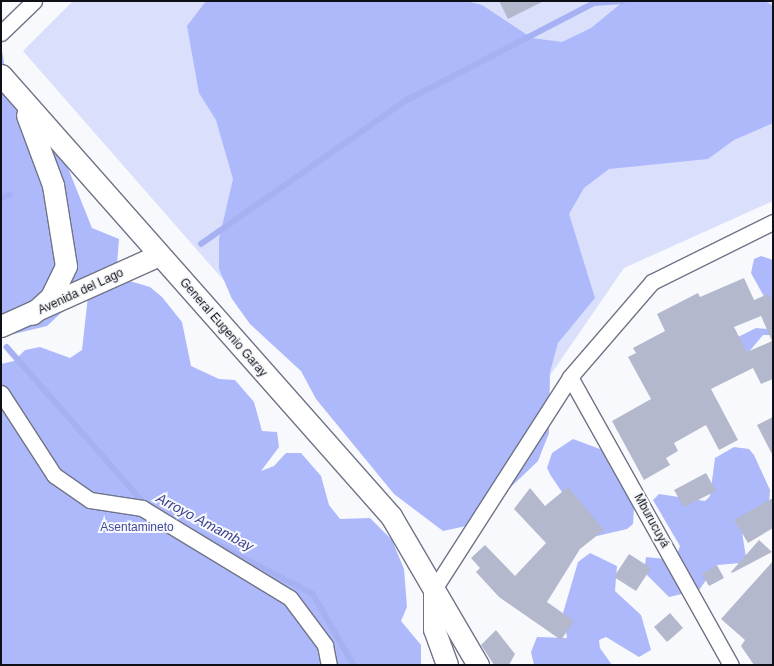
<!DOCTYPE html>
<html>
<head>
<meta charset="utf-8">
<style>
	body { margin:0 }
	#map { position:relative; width:774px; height:666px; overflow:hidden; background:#f8f9fd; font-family:Arial,sans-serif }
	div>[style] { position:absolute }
	.green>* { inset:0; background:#dadffc }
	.forest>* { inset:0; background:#adb9fb }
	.stream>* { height:5.5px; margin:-2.75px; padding:0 2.75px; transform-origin:2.75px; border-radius:2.75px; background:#a5b1f2 }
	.building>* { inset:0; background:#b3b8cc }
	.roads { filter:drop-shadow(1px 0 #707487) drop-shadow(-1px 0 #707487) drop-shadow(0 1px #707487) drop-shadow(0 -1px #707487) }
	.street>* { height:15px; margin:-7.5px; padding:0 7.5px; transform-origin:7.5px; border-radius:7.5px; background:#fff }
	.secondary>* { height:21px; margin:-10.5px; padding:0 10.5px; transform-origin:10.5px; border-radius:10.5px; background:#fff }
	span { translate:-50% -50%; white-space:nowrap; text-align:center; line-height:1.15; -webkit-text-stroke:4px #f8f9fd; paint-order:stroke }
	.street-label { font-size:12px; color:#0e1017 }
	.park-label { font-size:12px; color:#434a98 }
	.water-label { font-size:14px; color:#3c428f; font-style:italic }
	.frame { position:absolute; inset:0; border:2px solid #0e1017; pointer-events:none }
</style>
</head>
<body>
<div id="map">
	<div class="green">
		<i style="clip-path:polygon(73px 1px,773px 1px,773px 201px,624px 268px,443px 531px,23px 51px)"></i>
	</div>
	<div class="forest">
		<i style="clip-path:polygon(206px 1px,466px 1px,482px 5px,532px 38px,562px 42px,591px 28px,624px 1px,765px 1px,773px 6px,773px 123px,734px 140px,708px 159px,609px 169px,584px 188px,569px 214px,595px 298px,558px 343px,550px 372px,549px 433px,538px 461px,471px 525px,443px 531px,394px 494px,316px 399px,301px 371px,250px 324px,232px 299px,219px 269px,219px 239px,233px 179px,216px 120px,199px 93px,187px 26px)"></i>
		<i style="clip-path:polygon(1px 45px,5px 68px,64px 158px,92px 228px,119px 239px,116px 277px,150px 287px,162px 297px,182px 322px,191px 366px,219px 379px,235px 380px,254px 402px,262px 431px,277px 432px,279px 447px,261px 471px,274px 466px,286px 453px,301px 453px,321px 476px,329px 505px,340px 519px,370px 518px,392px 540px,404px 569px,407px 607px,401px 621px,421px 645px,421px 665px,1px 665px,1px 364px,14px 361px,25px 350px,40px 347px,70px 358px,82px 350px,89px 287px,47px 326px,1px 337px)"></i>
		<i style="clip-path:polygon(761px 256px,773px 260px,773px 335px,763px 335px,748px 353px,736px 338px,756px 328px,767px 329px,766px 300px,751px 273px,754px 259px)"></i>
		<i style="clip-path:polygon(573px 439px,608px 452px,634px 508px,633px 524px,627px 529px,597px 536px,590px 533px,551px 476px,547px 468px,552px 453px)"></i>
		<i style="clip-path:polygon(734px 447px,749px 449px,754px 455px,770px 490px,769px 505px,741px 526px,746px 557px,741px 563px,717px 565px,699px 590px,669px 597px,644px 572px,646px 557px,675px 560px,680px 546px,653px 500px,659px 494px,705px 501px,710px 496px,715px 458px)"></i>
		<i style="clip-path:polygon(590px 553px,617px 566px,615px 591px,641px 615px,651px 650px,639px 657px,606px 637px,599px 640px,600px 648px,612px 665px,534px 665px,531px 652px,537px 637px,567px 638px,563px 613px,578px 562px)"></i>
	</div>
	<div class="stream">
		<i style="left:1px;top:198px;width:9px;rotate:-21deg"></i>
		<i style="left:201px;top:244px;width:251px;rotate:-35deg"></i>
		<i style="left:407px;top:100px;width:211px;rotate:-27.4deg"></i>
		<i style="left:594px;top:3px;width:29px;rotate:-4deg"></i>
		<i style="left:7px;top:347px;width:210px;rotate:48.7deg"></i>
		<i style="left:202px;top:536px;width:125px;rotate:27.6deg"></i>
		<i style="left:313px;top:594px;width:82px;rotate:60deg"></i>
	</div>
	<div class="building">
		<i style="clip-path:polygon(499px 1px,544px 1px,508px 19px)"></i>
		<i style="clip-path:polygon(evenodd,744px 278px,754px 300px,768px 294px,773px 303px,773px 379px,761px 384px,753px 368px,711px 389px,738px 440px,719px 450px,706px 425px,674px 443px,678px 451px,666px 458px,670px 465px,644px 480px,612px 421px,651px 399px,628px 357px,636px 353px,633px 348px,665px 331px,657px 314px,698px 293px,700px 297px,744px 278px,761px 316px,772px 341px,747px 352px,734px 327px,761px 316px)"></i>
		<i style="clip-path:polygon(773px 417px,773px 456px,757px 425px)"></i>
		<i style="clip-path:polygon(706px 473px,716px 491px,684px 507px,674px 490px)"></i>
		<i style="clip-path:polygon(568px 487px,604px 530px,580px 549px,547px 602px,574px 621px,561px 640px,499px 597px,476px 572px,480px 568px,471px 558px,485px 545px,515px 576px,546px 543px,514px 509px,530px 488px,545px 506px)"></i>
		<i style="clip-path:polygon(773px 498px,773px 528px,748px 543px,734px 520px)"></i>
		<i style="clip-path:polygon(759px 540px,772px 552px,732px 573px,731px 572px)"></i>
		<i style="clip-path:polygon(629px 554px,651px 568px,636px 591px,614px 577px)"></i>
		<i style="clip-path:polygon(773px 561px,773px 665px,754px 665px,741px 646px,745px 640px,721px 619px)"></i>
		<i style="clip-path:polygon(717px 565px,724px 578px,709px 586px,702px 574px)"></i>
		<i style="clip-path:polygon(670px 613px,683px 628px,667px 642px,654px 627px)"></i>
		<i style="clip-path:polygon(496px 630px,515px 654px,509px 665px,494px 665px,481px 645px)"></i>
	</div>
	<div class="roads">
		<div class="street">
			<i style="left:1px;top:33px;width:46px;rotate:-44.1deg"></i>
			<i style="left:570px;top:377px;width:330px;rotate:60.8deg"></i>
			<i style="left:1px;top:393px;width:98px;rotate:57.1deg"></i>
			<i style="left:54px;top:475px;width:44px;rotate:34.8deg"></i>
			<i style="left:90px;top:500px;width:53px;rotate:8.7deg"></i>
			<i style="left:142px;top:508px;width:173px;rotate:31.3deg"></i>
			<i style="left:290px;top:598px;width:59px;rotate:53.3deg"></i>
			<i style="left:325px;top:645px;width:20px;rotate:79deg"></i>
			<i style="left:434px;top:589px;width:252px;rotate:-57.3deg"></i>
			<i style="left:570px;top:377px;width:125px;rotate:-49.2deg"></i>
			<i style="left:652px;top:282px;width:135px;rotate:-26.4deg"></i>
		</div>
		<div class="secondary">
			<i style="left:1px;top:75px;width:589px;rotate:48.51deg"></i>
			<i style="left:391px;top:516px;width:173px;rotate:59.7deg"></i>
			<i style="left:27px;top:115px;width:75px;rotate:69.6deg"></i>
			<i style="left:53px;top:185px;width:82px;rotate:80.9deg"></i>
			<i style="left:66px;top:266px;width:34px;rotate:116deg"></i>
			<i style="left:51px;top:297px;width:25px;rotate:138deg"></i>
			<i style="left:1px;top:326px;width:173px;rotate:-24.2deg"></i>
			<i style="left:434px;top:589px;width:40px;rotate:90deg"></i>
			<i style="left:434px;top:629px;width:38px;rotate:70deg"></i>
		</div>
	</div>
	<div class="street-label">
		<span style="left:81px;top:292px;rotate:-25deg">Avenida del Lago</span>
		<span style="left:223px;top:328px;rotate:49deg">General Eugenio Garay</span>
		<span style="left:651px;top:521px;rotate:61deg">Mburucuyá</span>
	</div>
	<div class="park-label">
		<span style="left:137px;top:528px">Asentamineto</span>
	</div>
	<div class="water-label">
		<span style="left:205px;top:522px;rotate:28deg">Arroyo Amambay</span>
	</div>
	<div class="frame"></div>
</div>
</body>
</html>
